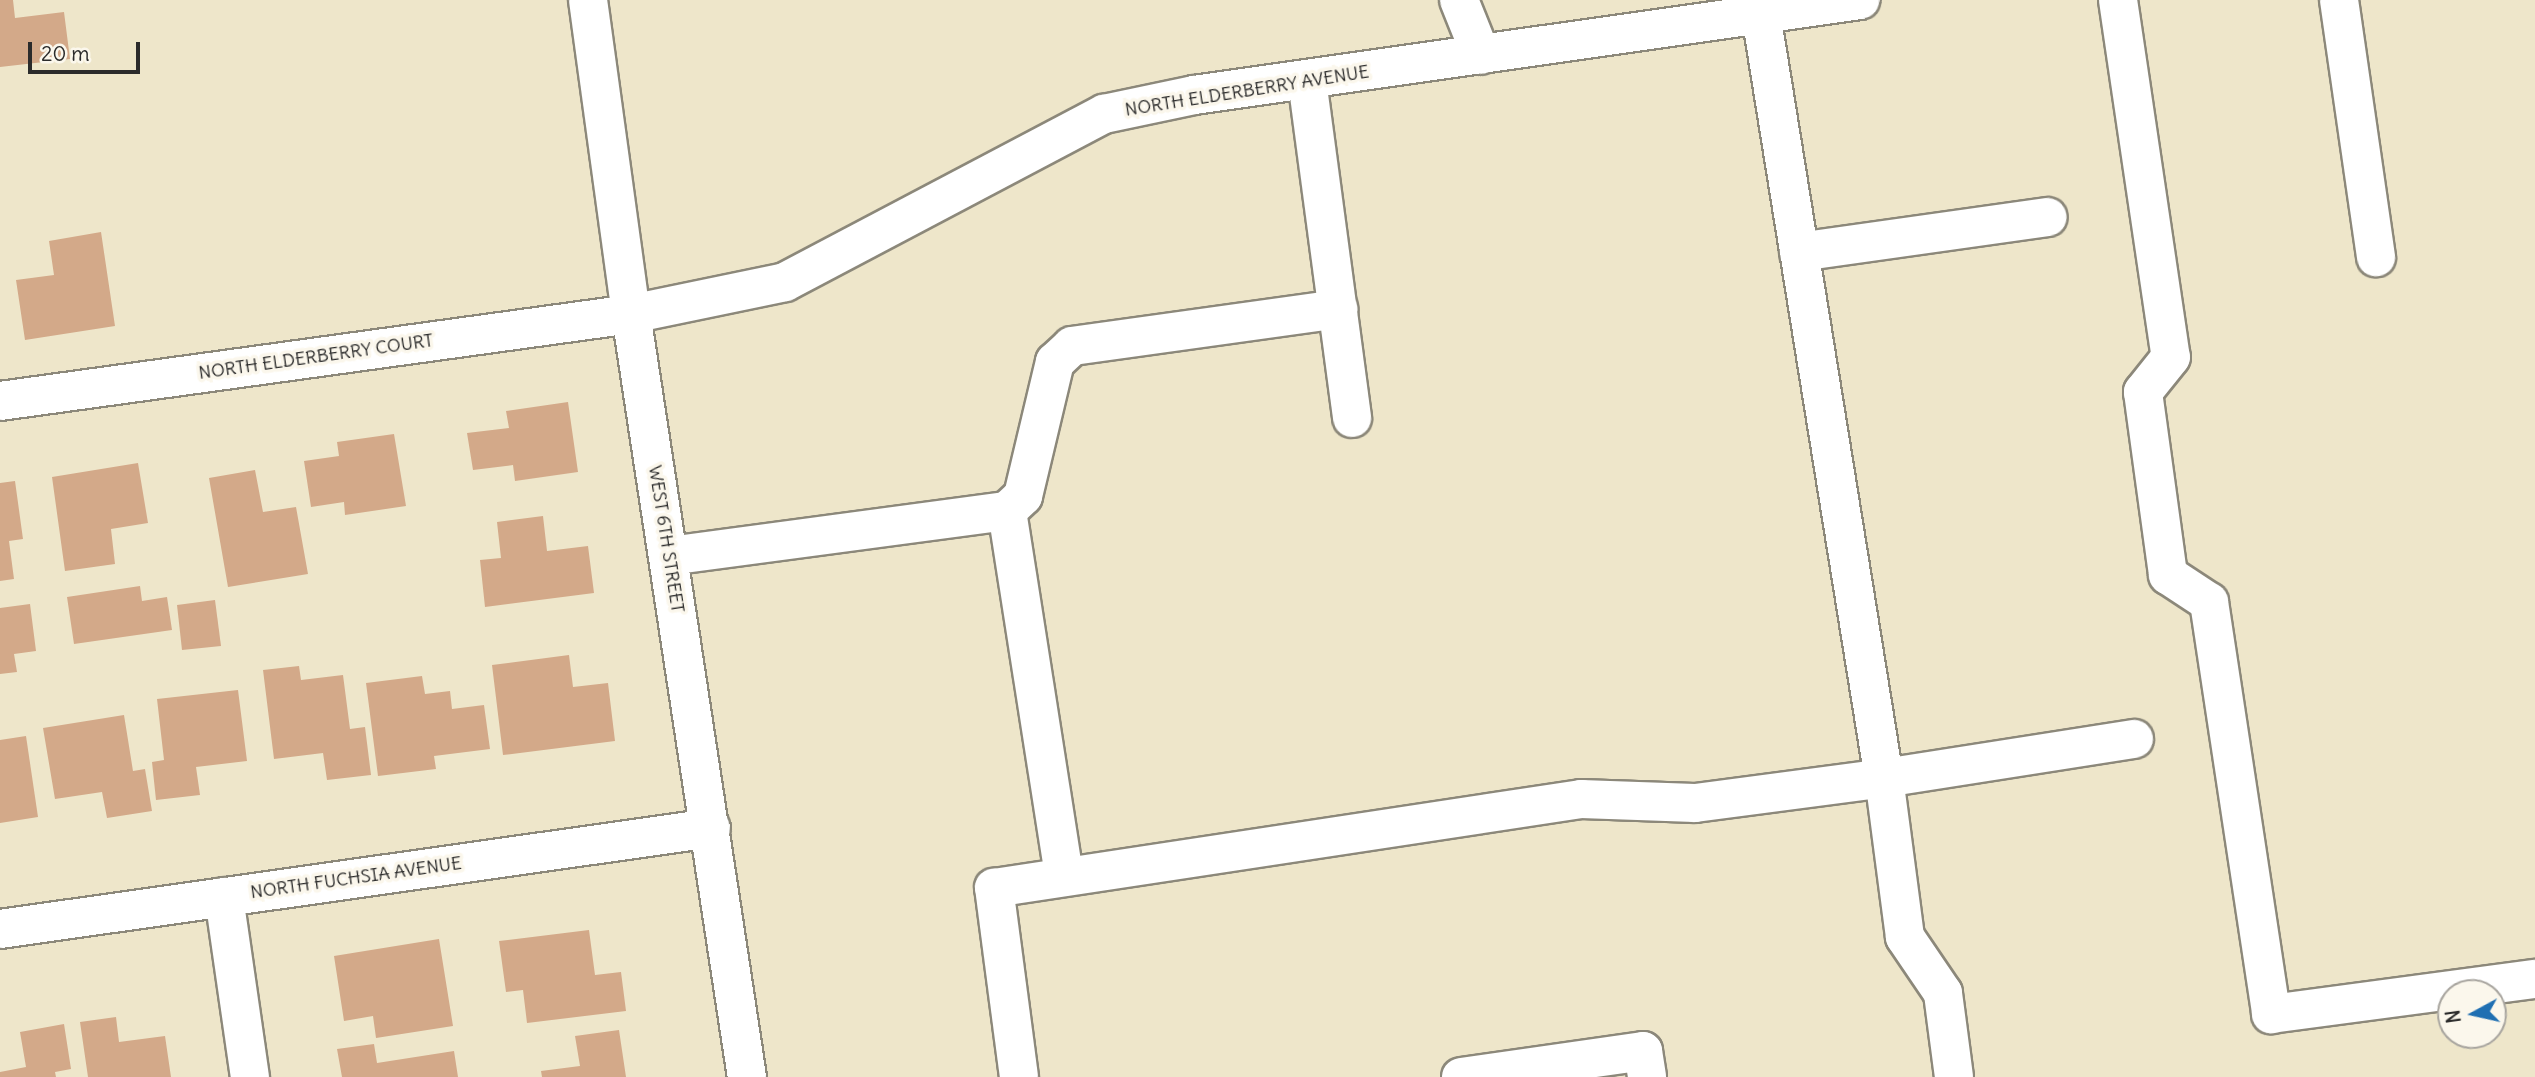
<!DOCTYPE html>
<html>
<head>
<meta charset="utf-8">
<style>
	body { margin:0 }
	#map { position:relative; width:2535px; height:1077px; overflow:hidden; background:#eee6ca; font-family:Delius,sans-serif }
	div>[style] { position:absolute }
	.building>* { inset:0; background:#d3a989 }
	.roads { filter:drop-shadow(2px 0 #8c887a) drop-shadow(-2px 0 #8c887a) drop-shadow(0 2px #8c887a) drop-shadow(0 -2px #8c887a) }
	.minor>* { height:38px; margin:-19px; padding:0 19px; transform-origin:19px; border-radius:19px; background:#fff }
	span { translate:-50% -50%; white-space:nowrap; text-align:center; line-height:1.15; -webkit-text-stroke:7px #fbf7ec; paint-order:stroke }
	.street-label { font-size:18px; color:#2b2b2b }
	.north { position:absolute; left:2437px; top:979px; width:70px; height:70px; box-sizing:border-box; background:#fbf7ec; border:2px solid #a8a59f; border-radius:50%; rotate:262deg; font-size:19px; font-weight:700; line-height:28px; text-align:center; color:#2b2b2b }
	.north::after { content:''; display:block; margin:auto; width:24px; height:32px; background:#1f6fb2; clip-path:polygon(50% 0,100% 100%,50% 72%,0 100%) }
	.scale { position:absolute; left:28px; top:42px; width:112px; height:32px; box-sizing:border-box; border:4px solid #2b2b2b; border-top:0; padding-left:9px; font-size:21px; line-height:24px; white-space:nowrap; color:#2b2b2b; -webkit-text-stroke:5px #fbf7ec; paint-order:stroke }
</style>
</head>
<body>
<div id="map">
	<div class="building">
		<i style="clip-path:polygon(0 0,13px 0,15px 18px,64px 12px,70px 59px,0 67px)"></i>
		<i style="clip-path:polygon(101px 232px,115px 326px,25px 340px,16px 280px,54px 275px,49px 241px)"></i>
		<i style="clip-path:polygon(568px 402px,578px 472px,515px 481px,513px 465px,473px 470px,467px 433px,509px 428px,506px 411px)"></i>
		<i style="clip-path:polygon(394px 434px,406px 506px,345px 515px,344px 502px,311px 507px,304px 461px,339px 456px,337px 442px)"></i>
		<i style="clip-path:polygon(138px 463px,148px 523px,111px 529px,115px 564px,65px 571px,52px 477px)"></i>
		<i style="clip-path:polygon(255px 470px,263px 512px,296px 507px,308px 574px,228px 587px,209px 478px)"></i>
		<i style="clip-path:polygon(15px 481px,23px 539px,9px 541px,14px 579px,0 581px,0 483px)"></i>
		<i style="clip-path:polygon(543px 516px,547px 551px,588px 546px,594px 593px,485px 607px,480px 560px,501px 558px,497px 522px)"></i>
		<i style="clip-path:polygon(140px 586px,142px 601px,167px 597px,172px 630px,74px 644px,67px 597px)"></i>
		<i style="clip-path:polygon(215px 600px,221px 646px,182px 650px,177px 605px)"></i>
		<i style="clip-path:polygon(30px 604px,36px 651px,14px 654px,17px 672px,0 674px,0 608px)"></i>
		<i style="clip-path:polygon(569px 655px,573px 687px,608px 683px,615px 741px,503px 755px,492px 665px)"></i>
		<i style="clip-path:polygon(299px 666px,301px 680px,343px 675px,350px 729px,365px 727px,371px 775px,327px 780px,323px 753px,274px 759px,263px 670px)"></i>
		<i style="clip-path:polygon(422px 676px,425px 694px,450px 691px,452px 709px,484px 705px,490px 749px,434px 756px,436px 769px,378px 776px,366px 683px)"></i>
		<i style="clip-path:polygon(238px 690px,247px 761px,196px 767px,200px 795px,156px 800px,152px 762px,164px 760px,157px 699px)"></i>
		<i style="clip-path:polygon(124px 715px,133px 771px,145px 769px,152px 811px,107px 818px,102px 792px,55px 799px,43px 728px)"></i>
		<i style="clip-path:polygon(26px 736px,38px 817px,0 823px,0 740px)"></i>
		<i style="clip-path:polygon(589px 930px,595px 975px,621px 972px,626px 1011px,527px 1023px,523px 990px,506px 992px,499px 941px)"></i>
		<i style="clip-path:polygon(439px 939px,453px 1026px,376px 1038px,373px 1016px,344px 1021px,334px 956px)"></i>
		<i style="clip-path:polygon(116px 1017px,119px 1042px,165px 1036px,171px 1077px,88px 1077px,80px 1022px)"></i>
		<i style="clip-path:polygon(64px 1024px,71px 1069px,55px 1072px,56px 1077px,0 1077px,0 1072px,26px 1067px,20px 1032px)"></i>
		<i style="clip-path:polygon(619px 1030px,626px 1077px,542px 1077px,541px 1071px,580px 1066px,575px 1036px)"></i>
		<i style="clip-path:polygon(374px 1044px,377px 1063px,454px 1051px,458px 1077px,342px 1077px,337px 1049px)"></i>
	</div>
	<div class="roads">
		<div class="minor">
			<i style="left:588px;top:0;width:317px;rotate:82.2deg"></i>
			<i style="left:631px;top:314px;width:772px;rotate:81.36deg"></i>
			<i style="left:1459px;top:0;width:59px;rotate:68.2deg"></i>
			<i style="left:2118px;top:0;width:361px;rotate:81.6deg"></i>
			<i style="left:2171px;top:357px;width:45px;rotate:128.7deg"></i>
			<i style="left:2143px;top:392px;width:185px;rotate:82.2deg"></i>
			<i style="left:2168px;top:575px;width:49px;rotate:33.4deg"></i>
			<i style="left:2209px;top:602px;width:417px;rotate:81.4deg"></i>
			<i style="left:2271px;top:1014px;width:266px;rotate:-7.6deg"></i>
			<i style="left:2339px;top:0;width:260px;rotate:81.8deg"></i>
			<i style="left:1307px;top:80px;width:341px;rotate:82.4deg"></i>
			<i style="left:1799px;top:252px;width:251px;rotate:-8deg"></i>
			<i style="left:0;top:401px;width:637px;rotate:-7.85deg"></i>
			<i style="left:631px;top:314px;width:157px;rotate:-11.7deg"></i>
			<i style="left:785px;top:282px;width:361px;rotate:-27.8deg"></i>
			<i style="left:1104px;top:114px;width:92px;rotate:-11.9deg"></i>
			<i style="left:1194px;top:95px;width:673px;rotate:-8.12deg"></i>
			<i style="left:1007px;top:511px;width:370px;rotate:81.1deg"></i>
			<i style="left:669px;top:556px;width:341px;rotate:-7.6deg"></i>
			<i style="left:1007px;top:511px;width:22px;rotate:-43deg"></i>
			<i style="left:1023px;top:496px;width:138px;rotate:-76.6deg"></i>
			<i style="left:1055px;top:362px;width:23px;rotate:-43deg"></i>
			<i style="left:1072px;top:346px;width:269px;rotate:-7.9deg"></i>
			<i style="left:224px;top:897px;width:182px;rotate:81.8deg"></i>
			<i style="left:0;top:929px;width:718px;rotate:-8.08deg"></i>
			<i style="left:1019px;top:1077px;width:191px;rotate:-97.5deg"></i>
			<i style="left:994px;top:888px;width:594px;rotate:-8.62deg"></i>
			<i style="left:1581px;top:799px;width:114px;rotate:2deg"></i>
			<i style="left:1695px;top:803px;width:191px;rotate:-7.5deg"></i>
			<i style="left:1884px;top:778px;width:774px;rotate:-99.15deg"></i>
			<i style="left:1461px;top:1077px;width:184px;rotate:-8.1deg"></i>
			<i style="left:1643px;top:1051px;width:26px;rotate:81deg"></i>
			<i style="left:1954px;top:1077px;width:85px;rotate:-97.5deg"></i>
			<i style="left:1943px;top:993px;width:68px;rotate:-124.2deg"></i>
			<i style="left:1905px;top:937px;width:160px;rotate:-97.5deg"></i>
			<i style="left:1884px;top:778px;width:253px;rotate:-8.9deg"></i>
		</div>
	</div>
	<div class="street-label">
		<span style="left:1247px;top:91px;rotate:-9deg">NORTH ELDERBERRY AVENUE</span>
		<span style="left:316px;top:357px;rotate:-8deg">NORTH ELDERBERRY COURT</span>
		<span style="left:666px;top:539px;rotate:81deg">WEST 6TH STREET</span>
		<span style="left:356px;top:878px;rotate:-8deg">NORTH FUCHSIA AVENUE</span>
	</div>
	<div class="north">N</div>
	<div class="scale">20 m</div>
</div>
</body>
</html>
